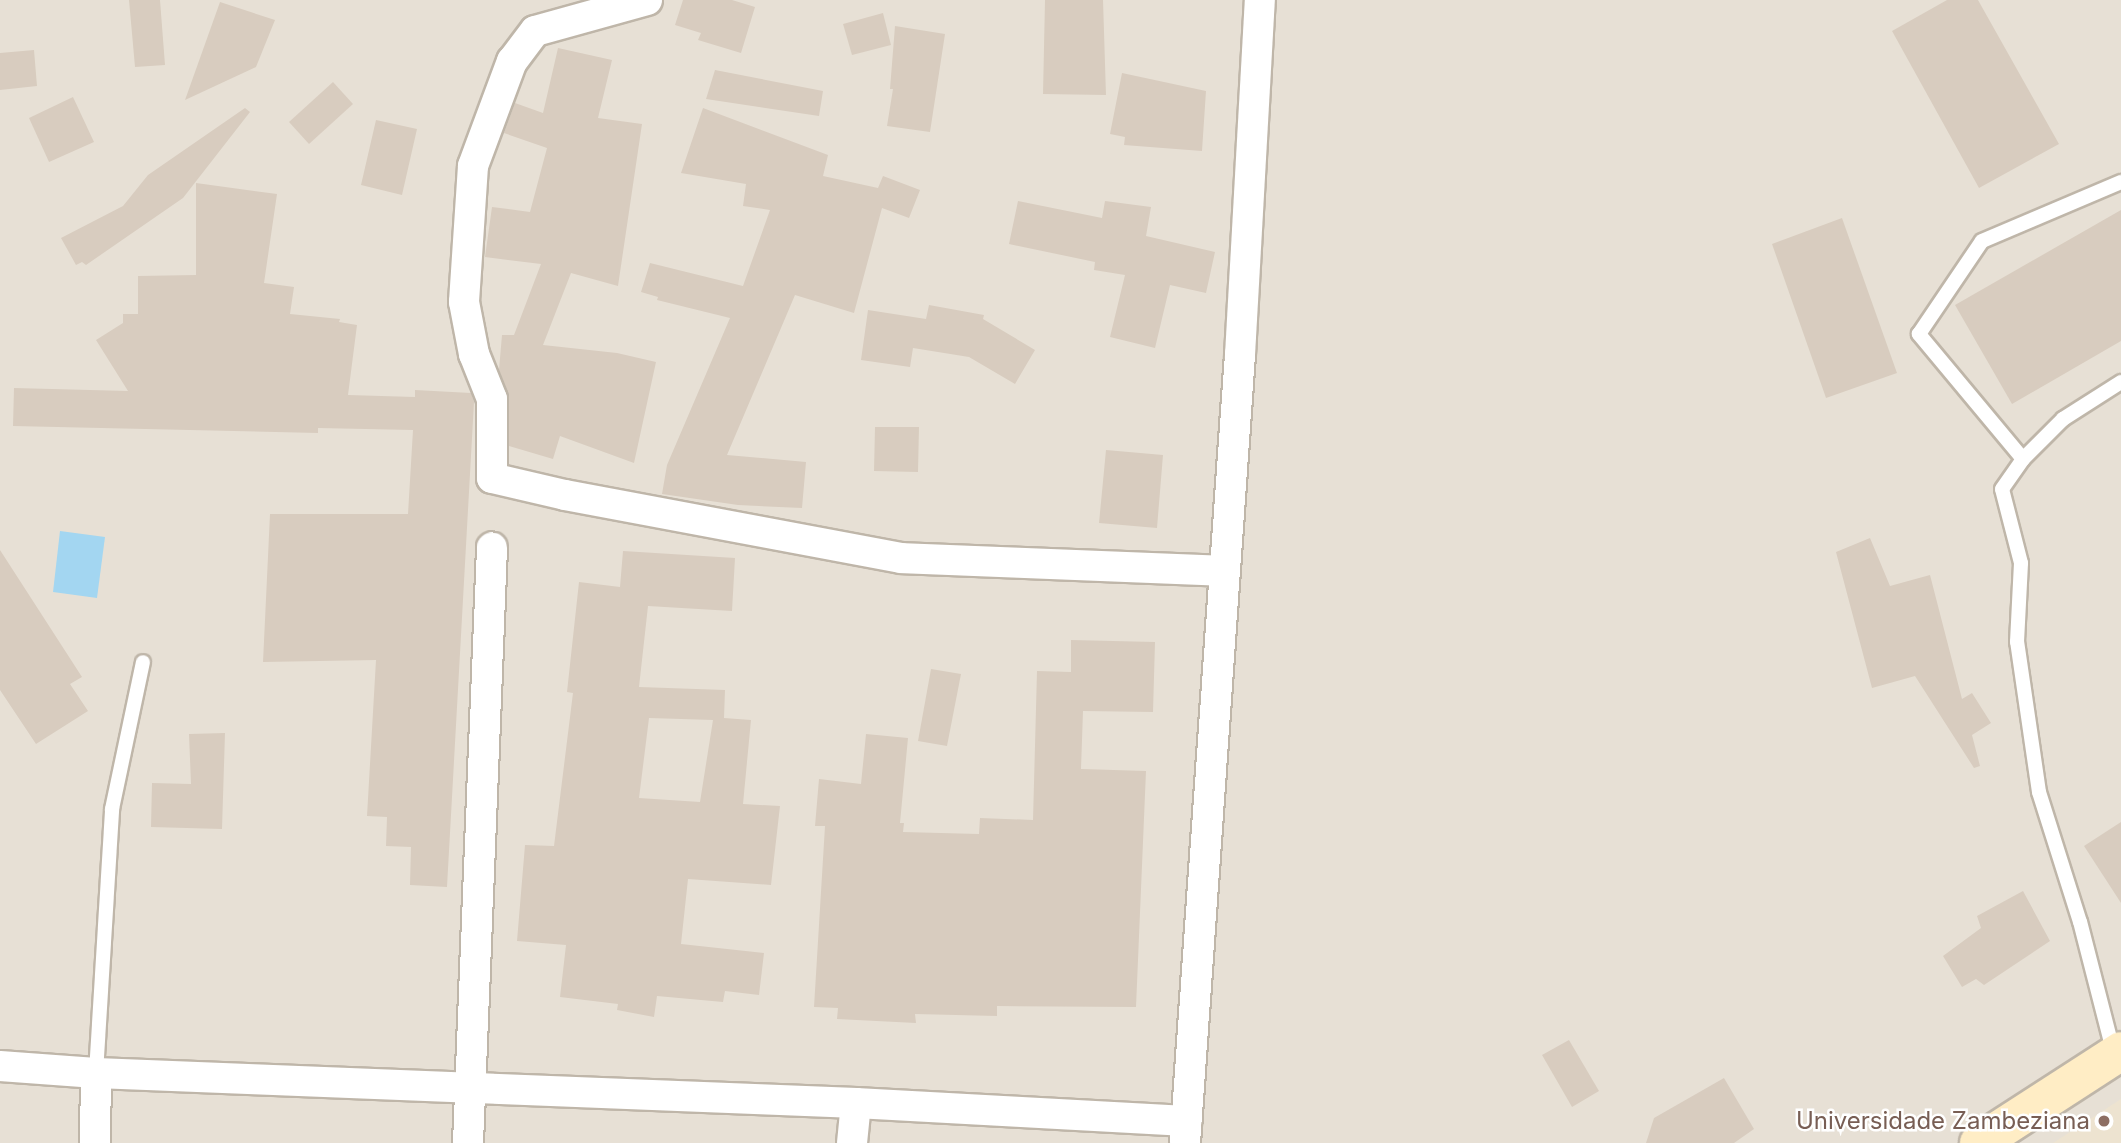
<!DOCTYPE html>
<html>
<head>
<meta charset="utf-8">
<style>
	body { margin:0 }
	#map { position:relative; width:2121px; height:1143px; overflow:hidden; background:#f3efe7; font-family:Inter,sans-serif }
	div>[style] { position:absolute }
	.residential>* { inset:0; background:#e7e0d5 }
	.education>* { inset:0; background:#ede3d0 }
	.water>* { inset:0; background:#a3d6f1 }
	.building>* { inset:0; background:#d8ccbf }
	.roads { filter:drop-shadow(2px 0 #bfb6a9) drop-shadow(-2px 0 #bfb6a9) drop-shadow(0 2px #bfb6a9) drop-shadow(0 -2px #bfb6a9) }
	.service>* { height:14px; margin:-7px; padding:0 7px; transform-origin:7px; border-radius:7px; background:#fff }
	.minor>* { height:30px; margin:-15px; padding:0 15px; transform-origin:15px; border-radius:15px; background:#fff }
	.secondary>* { height:38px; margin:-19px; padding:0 19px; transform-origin:19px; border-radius:19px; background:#ffedc5 }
	.dots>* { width:19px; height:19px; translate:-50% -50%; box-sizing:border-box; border:4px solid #fff; border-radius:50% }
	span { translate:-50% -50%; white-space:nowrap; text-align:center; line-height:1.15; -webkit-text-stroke:5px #fff; paint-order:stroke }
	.education-label { font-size:24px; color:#785e54 }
	.right { translate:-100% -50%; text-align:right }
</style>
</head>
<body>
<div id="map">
	<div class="residential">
		<i style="clip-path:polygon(0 0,2121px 0,2121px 1143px,0 1143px)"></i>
	</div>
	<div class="education">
		<i style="clip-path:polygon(2121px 1099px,2121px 1143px,2053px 1143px)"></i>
	</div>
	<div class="water">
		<i style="clip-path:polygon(60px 531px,105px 537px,97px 598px,53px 592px)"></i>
	</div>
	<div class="building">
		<i style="clip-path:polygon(129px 0,160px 0,165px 65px,135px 67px)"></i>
		<i style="clip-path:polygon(683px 0,732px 0,755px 7px,741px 53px,698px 40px,701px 33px,675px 25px)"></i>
		<i style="clip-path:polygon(1045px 0,1103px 0,1106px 95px,1043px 94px)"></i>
		<i style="clip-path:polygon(1947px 0,1978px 0,2059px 144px,1979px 188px,1892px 31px)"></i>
		<i style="clip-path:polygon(220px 2px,275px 20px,256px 67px,185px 100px)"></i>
		<i style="clip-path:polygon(883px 13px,891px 45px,852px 55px,843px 24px)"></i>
		<i style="clip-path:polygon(895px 26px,945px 34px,930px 132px,887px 126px,893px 89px,890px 89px)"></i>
		<i style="clip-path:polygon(558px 48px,612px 60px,598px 118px,642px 124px,618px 286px,571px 273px,543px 345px,617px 353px,656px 362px,634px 463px,560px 436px,553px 459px,509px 446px,509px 399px,499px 370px,502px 335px,514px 335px,541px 264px,485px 257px,492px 207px,530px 212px,547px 148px,504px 133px,515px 103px,543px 113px)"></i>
		<i style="clip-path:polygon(34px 50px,37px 86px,0 90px,0 53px)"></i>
		<i style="clip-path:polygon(715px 70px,823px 91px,819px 116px,706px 99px)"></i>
		<i style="clip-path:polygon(1122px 73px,1206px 91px,1202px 151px,1124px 145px,1125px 137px,1110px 134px)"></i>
		<i style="clip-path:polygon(333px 82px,353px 104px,309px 144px,289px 122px)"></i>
		<i style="clip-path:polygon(73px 97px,94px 142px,49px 162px,29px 118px)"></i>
		<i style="clip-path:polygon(245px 108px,250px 112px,183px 198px,86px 265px,82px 262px,76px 265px,61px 238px,123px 206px,148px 175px)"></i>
		<i style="clip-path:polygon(703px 108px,828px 155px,823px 176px,878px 188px,883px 176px,920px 190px,909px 218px,882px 208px,854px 313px,795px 295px,727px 455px,806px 462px,802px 508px,738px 505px,662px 494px,667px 465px,730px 318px,657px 300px,658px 297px,641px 292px,650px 263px,743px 286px,770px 210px,743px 206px,746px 184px,681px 173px)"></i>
		<i style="clip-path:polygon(376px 120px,417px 129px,402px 195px,361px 185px)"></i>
		<i style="clip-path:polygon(196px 183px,277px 194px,264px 283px,294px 287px,290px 314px,340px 319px,339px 322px,357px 325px,348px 395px,415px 397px,415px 390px,471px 393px,474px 402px,447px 887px,410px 885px,411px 847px,386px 846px,387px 817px,367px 816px,376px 660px,263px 662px,270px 514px,408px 514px,413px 430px,318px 428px,318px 433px,13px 426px,14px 388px,128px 391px,96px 340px,123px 323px,123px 314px,138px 314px,138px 276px,196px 275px)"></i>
		<i style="clip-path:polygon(1018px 201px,1102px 218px,1105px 201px,1151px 207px,1146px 236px,1215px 252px,1206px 293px,1170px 285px,1155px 348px,1110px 337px,1125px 275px,1094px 270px,1095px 262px,1009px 244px)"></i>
		<i style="clip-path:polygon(2121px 210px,2121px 341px,2012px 404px,1955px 305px)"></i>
		<i style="clip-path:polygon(1842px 218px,1897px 373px,1826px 398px,1772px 244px)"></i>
		<i style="clip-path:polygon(929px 305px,984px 315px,983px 319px,1035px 350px,1015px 384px,969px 357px,913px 348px,910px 367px,861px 360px,868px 310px,926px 319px)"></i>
		<i style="clip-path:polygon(875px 427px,919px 427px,918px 472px,874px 471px)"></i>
		<i style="clip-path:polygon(1106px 450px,1163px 455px,1157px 528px,1099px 523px)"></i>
		<i style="clip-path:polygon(1870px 538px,1890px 586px,1930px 575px,1962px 699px,1972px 693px,1991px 723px,1972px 735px,1980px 766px,1974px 768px,1915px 676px,1872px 688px,1836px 552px)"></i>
		<i style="clip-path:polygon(0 550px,82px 677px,70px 684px,88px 711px,36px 744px,0 690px)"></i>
		<i style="clip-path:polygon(evenodd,623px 551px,735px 558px,732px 611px,648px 606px,639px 687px,725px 690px,724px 718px,751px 720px,743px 804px,780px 806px,771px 885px,688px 879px,681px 944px,764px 953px,759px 995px,725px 991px,723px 1002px,657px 996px,654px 1017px,617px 1010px,618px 1004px,560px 997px,566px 945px,517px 941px,525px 845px,554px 846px,573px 693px,567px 692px,579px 582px,620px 587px,623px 551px,649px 718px,713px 720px,700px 802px,639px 798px,649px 718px)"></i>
		<i style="clip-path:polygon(1071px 640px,1155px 642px,1153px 712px,1083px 711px,1081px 769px,1146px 771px,1136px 1007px,997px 1006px,997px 1016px,915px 1014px,916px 1023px,837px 1019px,838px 1008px,814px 1007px,825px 826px,815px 826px,819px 779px,861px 784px,866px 734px,908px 738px,900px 823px,904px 823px,903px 832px,979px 834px,980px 818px,1033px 820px,1037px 671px,1071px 672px)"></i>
		<i style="clip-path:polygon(931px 669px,961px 674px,947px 746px,918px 741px)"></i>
		<i style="clip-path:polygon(225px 733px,222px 829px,151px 827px,152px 783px,191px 784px,189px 734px)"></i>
		<i style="clip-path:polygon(2121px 822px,2121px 903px,2084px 846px)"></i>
		<i style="clip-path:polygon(2023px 891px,2050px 941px,1984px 985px,1976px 979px,1962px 987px,1943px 956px,1981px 928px,1977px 916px)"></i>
		<i style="clip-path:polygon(1569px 1040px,1599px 1091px,1572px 1107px,1542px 1055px)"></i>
		<i style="clip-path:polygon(1724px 1078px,1754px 1129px,1734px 1143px,1646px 1143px,1654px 1118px)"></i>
	</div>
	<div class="roads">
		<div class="service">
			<i style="left:2023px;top:459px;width:163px;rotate:-129.8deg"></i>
			<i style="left:1919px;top:334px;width:112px;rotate:-55.9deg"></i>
			<i style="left:1982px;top:241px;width:151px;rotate:-23deg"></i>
			<i style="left:2114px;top:1054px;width:136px;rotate:-104.4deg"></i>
			<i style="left:2080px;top:922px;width:136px;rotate:-107.5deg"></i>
			<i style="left:2039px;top:792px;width:152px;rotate:-98.3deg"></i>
			<i style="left:2017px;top:642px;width:79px;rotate:-87.1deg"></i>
			<i style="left:2021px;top:563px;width:76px;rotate:-104.4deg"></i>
			<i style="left:2002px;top:489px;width:37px;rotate:-55deg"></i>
			<i style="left:2023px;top:459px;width:57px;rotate:-45deg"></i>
			<i style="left:2063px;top:419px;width:69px;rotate:-32.5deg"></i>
			<i style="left:96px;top:1073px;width:264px;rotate:-86.5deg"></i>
			<i style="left:112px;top:809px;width:150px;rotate:-78.1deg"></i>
		</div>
		<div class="minor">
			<i style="left:647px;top:0;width:116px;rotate:164.5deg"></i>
			<i style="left:535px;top:31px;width:38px;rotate:127deg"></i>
			<i style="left:512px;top:61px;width:112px;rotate:110.4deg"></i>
			<i style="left:473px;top:166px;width:136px;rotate:93.8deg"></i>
			<i style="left:464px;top:302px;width:53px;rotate:79.1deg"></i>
			<i style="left:474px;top:354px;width:48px;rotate:68.2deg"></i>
			<i style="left:492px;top:399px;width:79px;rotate:90deg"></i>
			<i style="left:492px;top:478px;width:75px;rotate:13.1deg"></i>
			<i style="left:565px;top:495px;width:342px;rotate:10.6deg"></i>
			<i style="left:901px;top:558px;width:324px;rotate:2.3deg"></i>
			<i style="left:0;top:1066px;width:96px;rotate:4.2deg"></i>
			<i style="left:96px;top:1073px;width:761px;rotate:2.26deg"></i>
			<i style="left:856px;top:1103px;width:331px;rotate:3.1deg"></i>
			<i style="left:95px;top:1143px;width:70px;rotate:-89.2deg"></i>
			<i style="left:468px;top:1143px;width:596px;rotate:-87.69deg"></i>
			<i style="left:852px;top:1143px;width:40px;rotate:-84.3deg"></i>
			<i style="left:1185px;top:1143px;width:790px;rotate:-86.01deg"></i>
			<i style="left:1240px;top:355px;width:356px;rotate:-86.8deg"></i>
		</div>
		<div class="secondary">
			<i style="left:1979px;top:1143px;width:169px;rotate:-32.9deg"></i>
		</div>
	</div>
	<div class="dots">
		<i style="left:2104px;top:1121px;background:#8d6e63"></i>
	</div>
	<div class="education-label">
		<span class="right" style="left:2090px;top:1121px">Universidade Zambeziana</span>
	</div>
</div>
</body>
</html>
